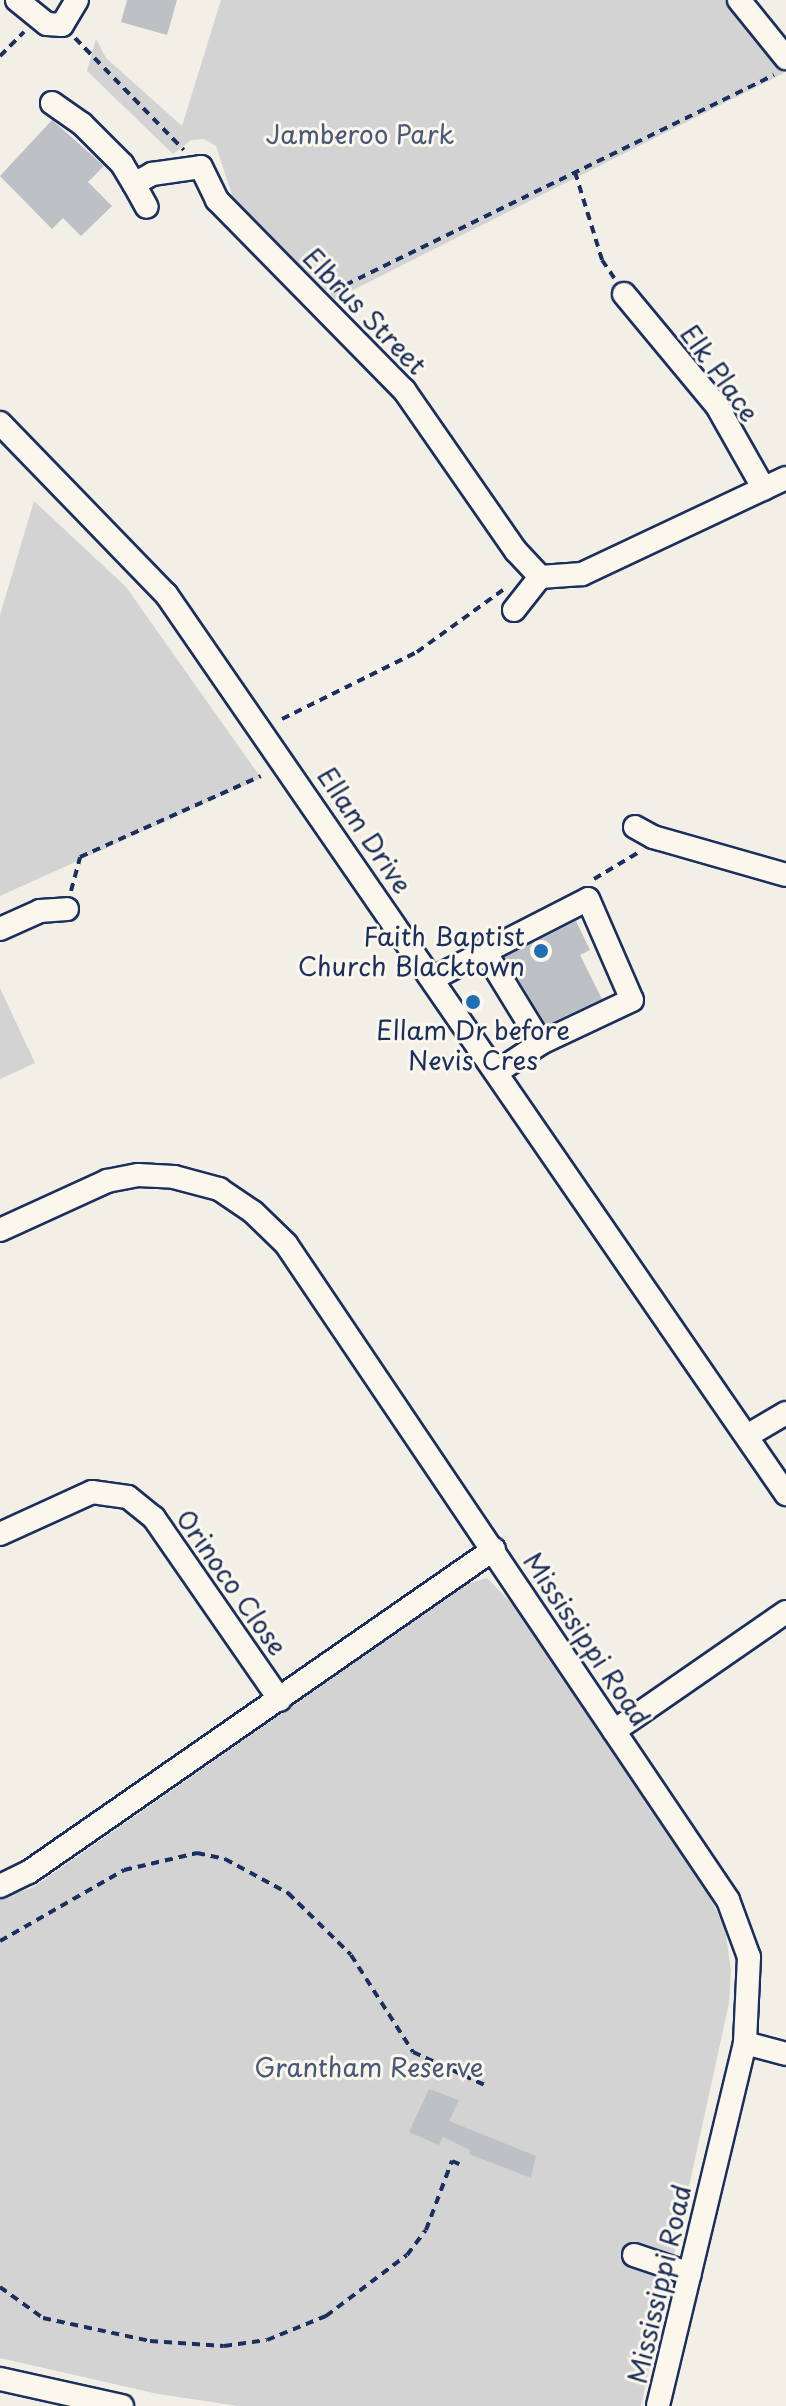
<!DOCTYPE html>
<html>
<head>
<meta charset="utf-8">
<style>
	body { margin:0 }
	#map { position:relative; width:786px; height:2406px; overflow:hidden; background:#f2efe6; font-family:"Playpen Sans",sans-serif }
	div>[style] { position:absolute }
	.green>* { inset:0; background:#d2d3d2 }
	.building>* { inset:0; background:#bdc0c4 }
	.path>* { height:4px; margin-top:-2px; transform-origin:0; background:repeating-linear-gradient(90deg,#1b2f5e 0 8px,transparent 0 14px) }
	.roads { filter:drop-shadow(2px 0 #1b2f5e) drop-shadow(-2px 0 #1b2f5e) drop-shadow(0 2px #1b2f5e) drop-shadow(0 -2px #1b2f5e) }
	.minor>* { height:22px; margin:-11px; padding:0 11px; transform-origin:11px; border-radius:11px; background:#fbf7ec }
	.dots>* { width:22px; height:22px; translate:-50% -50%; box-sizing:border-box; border:4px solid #fbf7ec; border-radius:50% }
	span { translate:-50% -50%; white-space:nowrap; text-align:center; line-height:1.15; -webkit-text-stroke:6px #fbf7ec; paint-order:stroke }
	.park-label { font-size:26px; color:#49587b }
	.street-label { font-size:26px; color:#1b2f5e }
	.poi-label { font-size:26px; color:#1b2f5e }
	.right { translate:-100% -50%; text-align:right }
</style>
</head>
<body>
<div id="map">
	<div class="green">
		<i style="clip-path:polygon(221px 0,725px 0,784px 73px,335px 299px,233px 198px,216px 146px,204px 139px,191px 140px,173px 154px,87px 71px,96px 39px,106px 58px,182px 126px)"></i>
		<i style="clip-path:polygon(34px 501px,126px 587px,261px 778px,0 896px,0 615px)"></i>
		<i style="clip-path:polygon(0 988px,35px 1063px,0 1079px)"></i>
		<i style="clip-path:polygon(487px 1578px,516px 1608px,689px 1855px,725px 1928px,731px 1970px,729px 2003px,641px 2406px,238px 2406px,158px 2394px,0 2358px,0 1898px,32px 1888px,467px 1584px)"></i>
	</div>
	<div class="building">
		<i style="clip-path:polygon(127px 0,177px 0,167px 35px,121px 22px)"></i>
		<i style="clip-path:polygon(52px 120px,104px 166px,88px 182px,112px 206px,81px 236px,63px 218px,52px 229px,0 176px)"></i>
		<i style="clip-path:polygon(576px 921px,590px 950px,580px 955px,602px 999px,546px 1025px,505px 957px)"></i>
		<i style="clip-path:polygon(429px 2089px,459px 2100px,449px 2121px,536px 2156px,531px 2178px,469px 2154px,470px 2150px,443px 2137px,439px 2145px,409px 2132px)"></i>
	</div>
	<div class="path">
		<i style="left:75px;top:38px;width:156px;rotate:45.8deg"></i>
		<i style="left:0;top:56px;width:34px;rotate:-45deg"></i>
		<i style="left:575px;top:172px;width:92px;rotate:72.9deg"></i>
		<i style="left:602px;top:260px;width:22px;rotate:56deg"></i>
		<i style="left:333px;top:291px;width:491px;rotate:-26.1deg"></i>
		<i style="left:282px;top:719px;width:151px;rotate:-26.4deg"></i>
		<i style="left:417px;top:652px;width:106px;rotate:-35.8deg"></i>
		<i style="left:594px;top:879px;width:55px;rotate:-30.8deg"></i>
		<i style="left:71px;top:891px;width:35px;rotate:-75deg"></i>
		<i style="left:80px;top:857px;width:198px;rotate:-24.1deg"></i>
		<i style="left:0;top:1941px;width:143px;rotate:-29.8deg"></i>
		<i style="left:124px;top:1870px;width:75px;rotate:-13.1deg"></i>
		<i style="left:197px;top:1853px;width:29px;rotate:12deg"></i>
		<i style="left:225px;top:1859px;width:72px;rotate:28.4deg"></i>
		<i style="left:288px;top:1893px;width:88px;rotate:44.5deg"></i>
		<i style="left:351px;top:1955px;width:115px;rotate:57.4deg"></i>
		<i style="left:413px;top:2052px;width:81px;rotate:24.7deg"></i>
		<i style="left:0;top:2287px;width:53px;rotate:35.8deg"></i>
		<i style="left:43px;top:2318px;width:109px;rotate:12.1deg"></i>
		<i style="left:150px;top:2341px;width:74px;rotate:3.9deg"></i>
		<i style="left:224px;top:2346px;width:43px;rotate:-7.9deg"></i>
		<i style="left:267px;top:2340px;width:64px;rotate:-22.1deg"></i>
		<i style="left:326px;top:2316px;width:101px;rotate:-37deg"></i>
		<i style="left:407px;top:2255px;width:31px;rotate:-53deg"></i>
		<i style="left:426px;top:2230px;width:74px;rotate:-69.4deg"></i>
		<i style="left:452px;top:2161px;width:8px;rotate:23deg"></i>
	</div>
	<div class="roads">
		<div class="minor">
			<i style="left:17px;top:0;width:38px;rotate:39deg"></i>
			<i style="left:47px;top:24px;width:15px;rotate:4deg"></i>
			<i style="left:62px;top:25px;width:29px;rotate:-59deg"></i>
			<i style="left:739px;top:0;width:75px;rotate:51deg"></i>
			<i style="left:52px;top:103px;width:37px;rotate:35deg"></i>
			<i style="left:82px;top:124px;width:57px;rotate:45deg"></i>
			<i style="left:122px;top:164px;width:23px;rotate:59deg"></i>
			<i style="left:134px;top:184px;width:21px;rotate:-29deg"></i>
			<i style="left:152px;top:174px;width:49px;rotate:-8.1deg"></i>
			<i style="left:201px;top:167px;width:37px;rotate:64deg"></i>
			<i style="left:217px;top:200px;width:267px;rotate:45.5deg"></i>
			<i style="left:404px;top:390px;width:196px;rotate:55.2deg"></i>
			<i style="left:516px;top:551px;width:35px;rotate:47deg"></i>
			<i style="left:540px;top:577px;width:42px;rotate:-4.1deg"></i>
			<i style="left:582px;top:574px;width:225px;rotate:-25.2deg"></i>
			<i style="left:134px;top:184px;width:26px;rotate:61deg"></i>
			<i style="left:624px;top:294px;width:146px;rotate:50.3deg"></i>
			<i style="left:717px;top:406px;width:95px;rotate:60.5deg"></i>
			<i style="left:0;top:423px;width:238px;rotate:45.9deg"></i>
			<i style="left:166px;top:594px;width:1093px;rotate:55.44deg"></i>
			<i style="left:514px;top:610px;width:42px;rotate:-51.8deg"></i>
			<i style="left:635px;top:827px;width:21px;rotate:29deg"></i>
			<i style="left:653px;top:837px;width:138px;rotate:15.9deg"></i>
			<i style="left:0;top:929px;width:44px;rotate:-24.2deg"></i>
			<i style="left:40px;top:911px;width:27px;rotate:-4deg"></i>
			<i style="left:484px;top:950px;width:109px;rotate:58.5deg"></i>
			<i style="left:432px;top:979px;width:175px;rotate:-27.1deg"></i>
			<i style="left:588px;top:899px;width:110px;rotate:66.5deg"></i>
			<i style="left:632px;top:1000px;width:101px;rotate:154.7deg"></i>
			<i style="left:541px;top:1043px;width:53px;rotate:146.6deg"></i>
			<i style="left:0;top:1230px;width:118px;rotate:-24.6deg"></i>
			<i style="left:107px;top:1181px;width:32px;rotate:-11deg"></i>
			<i style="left:138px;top:1175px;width:36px;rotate:3deg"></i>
			<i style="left:174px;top:1177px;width:47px;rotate:14.9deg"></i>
			<i style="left:219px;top:1189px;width:41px;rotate:34.1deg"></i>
			<i style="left:253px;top:1212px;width:46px;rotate:44.1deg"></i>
			<i style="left:286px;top:1244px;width:791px;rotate:56.03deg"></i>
			<i style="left:728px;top:1900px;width:61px;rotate:69.8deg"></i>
			<i style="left:749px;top:1957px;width:86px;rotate:92.7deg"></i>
			<i style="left:745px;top:2043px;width:373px;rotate:103.5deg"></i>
			<i style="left:747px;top:1436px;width:45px;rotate:-30.5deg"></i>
			<i style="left:0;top:1534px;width:101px;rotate:-24.5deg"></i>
			<i style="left:92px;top:1492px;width:36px;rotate:8deg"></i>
			<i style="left:128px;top:1497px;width:33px;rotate:39deg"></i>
			<i style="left:154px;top:1518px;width:221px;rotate:55.3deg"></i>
			<i style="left:614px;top:1731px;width:209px;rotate:-34.7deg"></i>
			<i style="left:0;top:1886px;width:32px;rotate:-26deg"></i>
			<i style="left:29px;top:1872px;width:566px;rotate:-34.78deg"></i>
			<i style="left:745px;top:2043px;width:42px;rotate:15deg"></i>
			<i style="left:634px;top:2255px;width:59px;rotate:18.7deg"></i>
			<i style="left:0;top:2379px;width:125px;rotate:12.5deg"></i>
		</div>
	</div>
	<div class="dots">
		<i style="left:541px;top:951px;background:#1f6fb2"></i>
		<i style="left:473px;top:1002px;background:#1f6fb2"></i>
	</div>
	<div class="park-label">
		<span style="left:360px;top:134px">Jamberoo Park</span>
		<span style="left:369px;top:2067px">Grantham Reserve</span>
	</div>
	<div class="street-label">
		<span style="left:365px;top:311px;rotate:46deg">Elbrus Street</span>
		<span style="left:720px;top:373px;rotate:54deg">Elk Place</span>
		<span style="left:365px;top:830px;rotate:56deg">Ellam Drive</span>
		<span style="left:232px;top:1582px;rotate:55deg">Orinoco Close</span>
		<span style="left:587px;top:1639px;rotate:56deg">Mississippi Road</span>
		<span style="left:659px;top:2284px;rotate:-77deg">Mississippi Road</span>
	</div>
	<div class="poi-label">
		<span class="right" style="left:525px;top:951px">Faith Baptist<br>Church Blacktown</span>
		<span style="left:473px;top:1045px">Ellam Dr before<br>Nevis Cres</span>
	</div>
</div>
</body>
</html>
